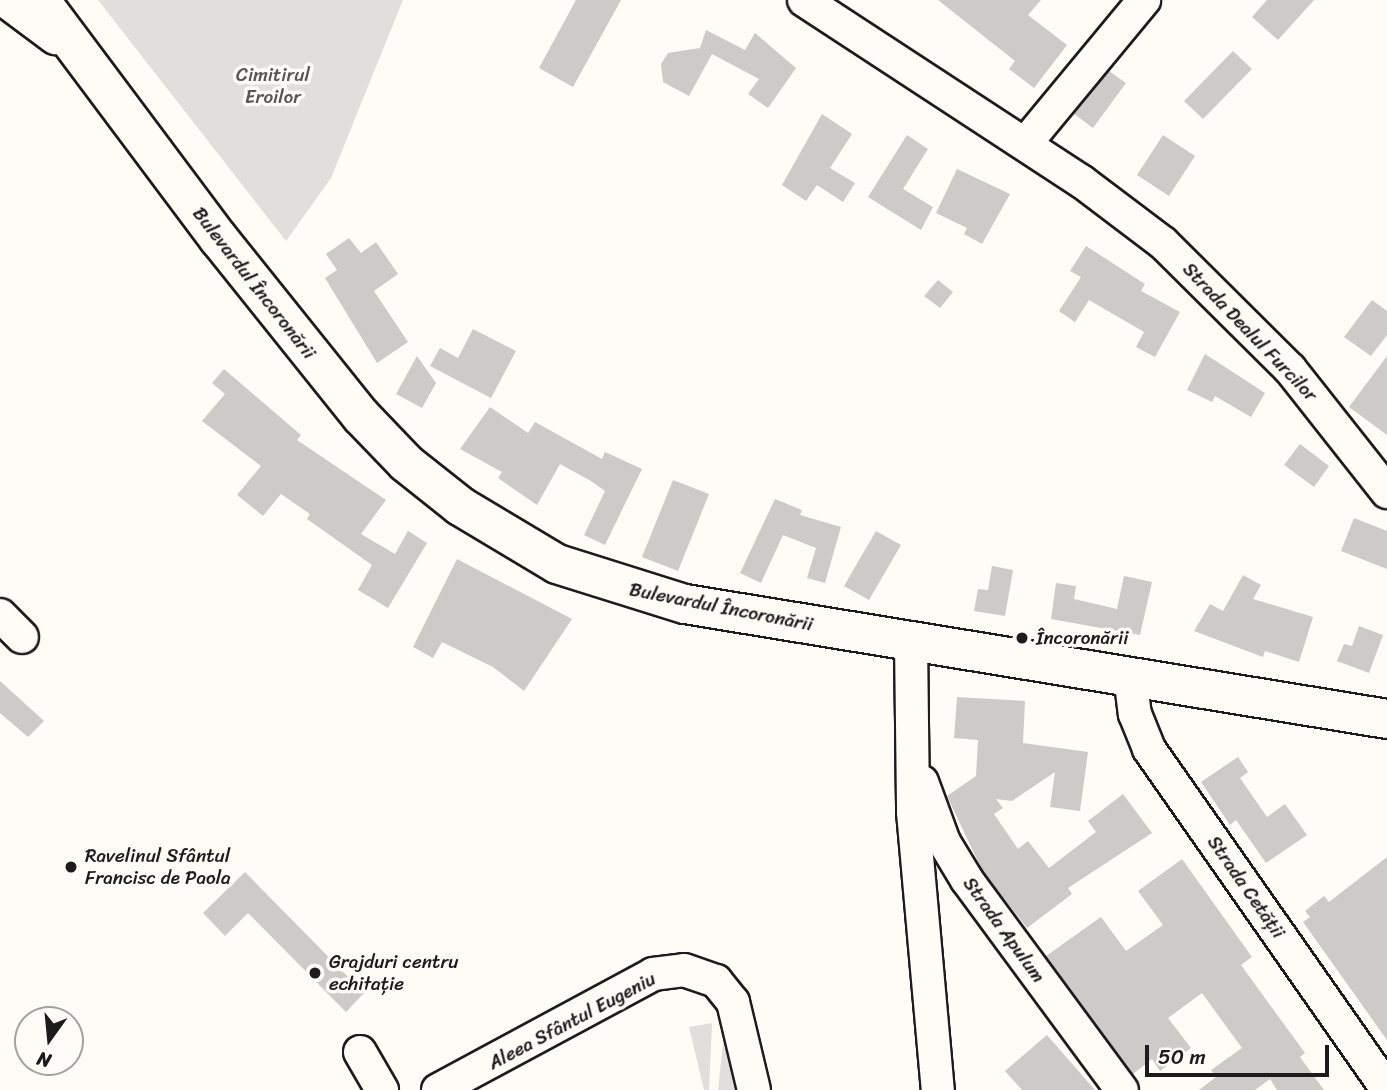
<!DOCTYPE html>
<html>
<head>
<meta charset="utf-8">
<style>
	body { margin:0 }
	#map { position:relative; width:1387px; height:1090px; overflow:hidden; background:#fdfcf7; font-family:Sriracha,sans-serif }
	div>[style] { position:absolute }
	.green>* { inset:0; background:#e0dfdb }
	.building>* { inset:0; background:#cccbc8 }
	.roads { filter:drop-shadow(2px 0 #1c1c1c) drop-shadow(-2px 0 #1c1c1c) drop-shadow(0 2px #1c1c1c) drop-shadow(0 -2px #1c1c1c) }
	.minor>* { height:32px; margin:-16px; padding:0 16px; transform-origin:16px; border-radius:16px; background:#fdfcf7 }
	.major>* { height:38px; margin:-19px; padding:0 19px; transform-origin:19px; border-radius:19px; background:#fdfcf7 }
	.dots>* { width:19px; height:19px; translate:-50% -50%; box-sizing:border-box; border:4px solid #fdfcf7; border-radius:50% }
	span { translate:-50% -50%; white-space:nowrap; text-align:center; line-height:1.15; -webkit-text-stroke:7px #fdfcf7; paint-order:stroke }
	.park-label { font-size:19px; color:#575655 }
	.street-label { font-size:19px; color:#1c1c1c }
	.poi-label { font-size:19px; color:#1c1c1c }
	.left { translate:0 -50%; text-align:left }
	.north { position:absolute; left:14px; top:1006px; width:70px; height:70px; box-sizing:border-box; background:#fdfcf7; border:2px solid #a3a29f; border-radius:50%; rotate:195deg; font-size:19px; font-weight:700; line-height:28px; text-align:center; color:#1c1c1c }
	.north::after { content:''; display:block; margin:auto; width:24px; height:32px; background:#1c1c1c; clip-path:polygon(50% 0,100% 100%,50% 72%,0 100%) }
	.scale { position:absolute; left:1145px; top:1045px; width:184px; height:32px; box-sizing:border-box; border:4px solid #1c1c1c; border-top:0; padding-left:9px; font-size:21px; line-height:24px; white-space:nowrap; color:#1c1c1c; -webkit-text-stroke:5px #fdfcf7; paint-order:stroke }
</style>
</head>
<body>
<div id="map">
	<div class="green">
		<i style="clip-path:polygon(98px 0,403px 0,331px 178px,286px 241px)"></i>
		<i style="clip-path:polygon(712px 1023px,709px 1090px,704px 1090px,689px 1027px)"></i>
		<i style="clip-path:polygon(724px 1034px,735px 1073px,738px 1090px,718px 1090px)"></i>
	</div>
	<div class="building">
		<i style="clip-path:polygon(576px 0,621px 0,573px 87px,539px 68px)"></i>
		<i style="clip-path:polygon(938px 0,1041px 0,1028px 15px,1067px 45px,1034px 88px,1009px 69px,1015px 61px)"></i>
		<i style="clip-path:polygon(1267px 0,1314px 0,1278px 40px,1252px 17px)"></i>
		<i style="clip-path:polygon(706px 30px,745px 50px,755px 33px,796px 68px,768px 108px,748px 94px,759px 79px,712px 54px,689px 96px,663px 82px,661px 64px,668px 53px,700px 48px)"></i>
		<i style="clip-path:polygon(1233px 51px,1252px 69px,1203px 119px,1184px 101px)"></i>
		<i style="clip-path:polygon(1109px 71px,1126px 83px,1093px 128px,1074px 114px)"></i>
		<i style="clip-path:polygon(822px 114px,852px 134px,830px 168px,855px 183px,843px 202px,817px 185px,806px 201px,782px 185px)"></i>
		<i style="clip-path:polygon(907px 135px,928px 149px,903px 189px,933px 207px,921px 230px,868px 197px)"></i>
		<i style="clip-path:polygon(1163px 135px,1195px 156px,1169px 196px,1137px 175px)"></i>
		<i style="clip-path:polygon(957px 169px,1010px 194px,982px 244px,964px 234px,967px 228px,936px 213px)"></i>
		<i style="clip-path:polygon(349px 238px,361px 253px,376px 242px,398px 274px,374px 291px,408px 342px,377px 363px,325px 278px,337px 270px,326px 254px)"></i>
		<i style="clip-path:polygon(1086px 246px,1145px 284px,1141px 291px,1180px 312px,1155px 357px,1136px 347px,1144px 332px,1089px 300px,1075px 322px,1059px 311px,1081px 277px,1070px 271px)"></i>
		<i style="clip-path:polygon(938px 280px,953px 292px,940px 308px,924px 296px)"></i>
		<i style="clip-path:polygon(1372px 300px,1387px 311px,1387px 335px,1371px 356px,1344px 337px)"></i>
		<i style="clip-path:polygon(473px 329px,516px 351px,491px 398px,430px 366px,440px 348px,458px 358px)"></i>
		<i style="clip-path:polygon(1205px 354px,1265px 393px,1251px 417px,1215px 396px,1212px 402px,1187px 390px)"></i>
		<i style="clip-path:polygon(417px 356px,436px 383px,422px 408px,396px 394px)"></i>
		<i style="clip-path:polygon(1387px 356px,1387px 435px,1349px 407px)"></i>
		<i style="clip-path:polygon(224px 369px,301px 435px,297px 440px,386px 500px,361px 534px,395px 554px,408px 531px,427px 543px,388px 608px,358px 590px,372px 565px,307px 519px,310px 514px,281px 494px,263px 516px,237px 495px,261px 466px,202px 421px,225px 394px,212px 383px)"></i>
		<i style="clip-path:polygon(490px 407px,528px 433px,535px 422px,602px 459px,605px 452px,642px 469px,605px 545px,584px 535px,605px 491px,591px 481px,560px 464px,537px 505px,498px 478px,502px 472px,460px 449px)"></i>
		<i style="clip-path:polygon(1300px 444px,1329px 466px,1314px 487px,1284px 465px)"></i>
		<i style="clip-path:polygon(673px 480px,709px 494px,678px 571px,642px 557px)"></i>
		<i style="clip-path:polygon(775px 499px,802px 510px,800px 515px,841px 527px,825px 583px,807px 578px,816px 548px,783px 535px,761px 583px,740px 573px)"></i>
		<i style="clip-path:polygon(1354px 518px,1387px 531px,1387px 569px,1341px 551px)"></i>
		<i style="clip-path:polygon(876px 531px,901px 545px,869px 600px,844px 586px)"></i>
		<i style="clip-path:polygon(457px 559px,572px 619px,524px 691px,493px 667px,442px 642px,433px 658px,413px 647px)"></i>
		<i style="clip-path:polygon(992px 566px,1013px 570px,1005px 616px,974px 611px,978px 589px,988px 590px)"></i>
		<i style="clip-path:polygon(1243px 575px,1261px 585px,1253px 599px,1313px 617px,1299px 662px,1265px 651px,1263px 657px,1194px 631px,1210px 604px,1223px 611px)"></i>
		<i style="clip-path:polygon(1124px 576px,1152px 582px,1140px 635px,1051px 619px,1056px 583px,1076px 586px,1074px 599px,1117px 609px)"></i>
		<i style="clip-path:polygon(1359px 626px,1383px 635px,1369px 673px,1337px 661px,1344px 644px,1352px 646px)"></i>
		<i style="clip-path:polygon(0 681px,44px 721px,28px 737px,0 713px)"></i>
		<i style="clip-path:polygon(957px 697px,1025px 701px,1023px 743px,1088px 752px,1080px 811px,1050px 807px,1055px 772px,1012px 801px,996px 799px,1003px 808px,994px 814px,1018px 849px,1028px 841px,1049px 868px,1096px 832px,1088px 821px,1123px 794px,1152px 833px,1068px 888px,1072px 894px,1027px 928px,982px 870px,947px 796px,976px 776px,978px 740px,954px 738px)"></i>
		<i style="clip-path:polygon(1238px 757px,1248px 772px,1240px 778px,1267px 817px,1285px 804px,1307px 835px,1266px 863px,1236px 820px,1230px 825px,1201px 782px)"></i>
		<i style="clip-path:polygon(1387px 857px,1387px 1040px,1303px 922px,1310px 917px,1305px 911px,1324px 896px,1329px 902px)"></i>
		<i style="clip-path:polygon(1182px 859px,1252px 957px,1241px 965px,1305px 1053px,1300px 1057px,1324px 1090px,1277px 1090px,1270px 1079px,1255px 1090px,1199px 1090px,1216px 1077px,1211px 1070px,1242px 1048px,1202px 993px,1168px 1018px,1191px 1048px,1160px 1071px,1152px 1059px,1133px 1074px,1046px 956px,1101px 917px,1126px 951px,1163px 925px,1138px 891px)"></i>
		<i style="clip-path:polygon(245px 872px,364px 993px,346px 1012px,248px 913px,225px 936px,203px 913px)"></i>
		<i style="clip-path:polygon(1047px 1035px,1095px 1090px,1022px 1090px,1005px 1071px)"></i>
	</div>
	<div class="roads">
		<div class="minor">
			<i style="left:804px;top:0;width:331px;rotate:33.2deg"></i>
			<i style="left:1081px;top:181px;width:103px;rotate:37.1deg"></i>
			<i style="left:1163px;top:243px;width:179px;rotate:44.8deg"></i>
			<i style="left:1290px;top:369px;width:157px;rotate:51.7deg"></i>
			<i style="left:1025px;top:144px;width:187px;rotate:-50.4deg"></i>
			<i style="left:0;top:615px;width:31px;rotate:45deg"></i>
			<i style="left:911px;top:641px;width:171px;rotate:89.3deg"></i>
			<i style="left:913px;top:812px;width:279px;rotate:84.9deg"></i>
			<i style="left:1130px;top:675px;width:39px;rotate:83deg"></i>
			<i style="left:1135px;top:714px;width:38px;rotate:68deg"></i>
			<i style="left:1149px;top:749px;width:415px;rotate:55deg"></i>
			<i style="left:922px;top:782px;width:64px;rotate:69.9deg"></i>
			<i style="left:944px;top:842px;width:44px;rotate:58.8deg"></i>
			<i style="left:967px;top:880px;width:261px;rotate:53.6deg"></i>
			<i style="left:360px;top:1052px;width:44px;rotate:59.9deg"></i>
			<i style="left:438px;top:1090px;width:244px;rotate:-28.3deg"></i>
			<i style="left:653px;top:974px;width:31px;rotate:-7deg"></i>
			<i style="left:684px;top:970px;width:34px;rotate:19deg"></i>
			<i style="left:716px;top:981px;width:27px;rotate:51deg"></i>
			<i style="left:733px;top:1002px;width:90px;rotate:76.6deg"></i>
		</div>
		<div class="major">
			<i style="left:9px;top:0;width:59px;rotate:36.7deg"></i>
			<i style="left:40px;top:0;width:299px;rotate:53.2deg"></i>
			<i style="left:219px;top:239px;width:227px;rotate:51.3deg"></i>
			<i style="left:361px;top:416px;width:65px;rotate:46.2deg"></i>
			<i style="left:406px;top:463px;width:69px;rotate:38.5deg"></i>
			<i style="left:460px;top:506px;width:113px;rotate:30.9deg"></i>
			<i style="left:557px;top:564px;width:134px;rotate:17.4deg"></i>
			<i style="left:685px;top:604px;width:711px;rotate:9.3deg"></i>
		</div>
	</div>
	<div class="dots">
		<i style="left:1022px;top:638px;background:#1c1c1c"></i>
		<i style="left:71px;top:867px;background:#1c1c1c"></i>
		<i style="left:315px;top:973px;background:#1c1c1c"></i>
	</div>
	<div class="park-label">
		<span style="left:273px;top:86px">Cimitirul<br>Eroilor</span>
	</div>
	<div class="street-label">
		<span style="left:254px;top:283px;rotate:52deg">Bulevardul Încoronării</span>
		<span style="left:1250px;top:332px;rotate:46deg">Strada Dealul Furcilor</span>
		<span style="left:721px;top:607px;rotate:11deg">Bulevardul Încoronării</span>
		<span style="left:1246px;top:887px;rotate:55deg">Strada Cetății</span>
		<span style="left:1004px;top:930px;rotate:54deg">Strada Apulum</span>
		<span style="left:572px;top:1021px;rotate:-28deg">Aleea Sfântul Eugeniu</span>
	</div>
	<div class="poi-label">
		<span class="left" style="left:1036px;top:638px">Încoronării</span>
		<span class="left" style="left:85px;top:867px">Ravelinul Sfântul<br>Francisc de Paola</span>
		<span class="left" style="left:329px;top:973px">Grajduri centru<br>echitație</span>
	</div>
	<div class="north">N</div>
	<div class="scale">50 m</div>
</div>
</body>
</html>
